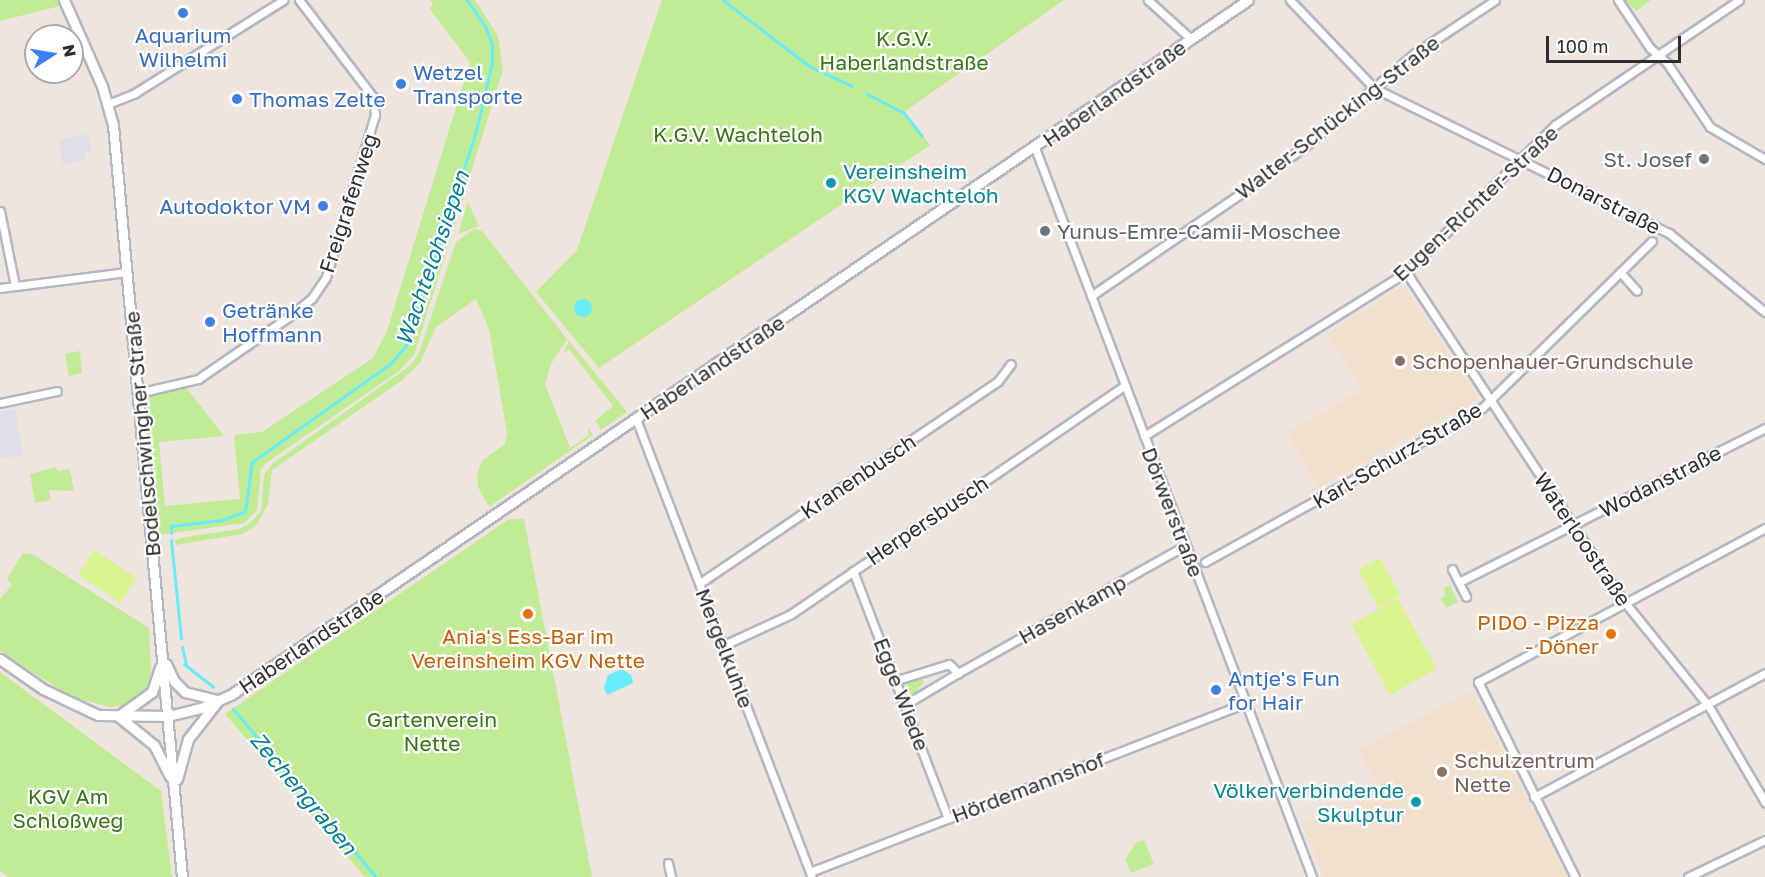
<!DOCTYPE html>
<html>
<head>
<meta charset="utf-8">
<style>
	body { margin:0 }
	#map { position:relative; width:1765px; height:877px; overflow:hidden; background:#f0e5de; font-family:"Golos Text",sans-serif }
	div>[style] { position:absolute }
	.industrial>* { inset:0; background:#e0dfe8 }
	.education>* { inset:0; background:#f3e0cc }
	.green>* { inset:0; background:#c1eb95 }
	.pitch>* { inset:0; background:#d9f490 }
	.water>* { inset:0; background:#67ecfc }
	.round { border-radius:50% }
	.stream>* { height:3px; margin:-1.5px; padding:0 1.5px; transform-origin:1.5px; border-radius:1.5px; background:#67ecfc }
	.roads { filter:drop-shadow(2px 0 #b2b7c2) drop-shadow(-2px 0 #b2b7c2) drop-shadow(0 2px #b2b7c2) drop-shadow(0 -2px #b2b7c2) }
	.street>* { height:7px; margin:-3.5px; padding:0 3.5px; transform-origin:3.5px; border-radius:3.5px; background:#fff }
	.secondary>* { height:9px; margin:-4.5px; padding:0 4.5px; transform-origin:4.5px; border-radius:4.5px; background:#fff }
	.dots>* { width:16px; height:16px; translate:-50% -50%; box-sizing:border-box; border:3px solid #fff; border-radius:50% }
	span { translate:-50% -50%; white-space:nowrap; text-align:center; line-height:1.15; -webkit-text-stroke:4.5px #fff; paint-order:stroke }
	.shop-label { font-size:21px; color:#366cbe }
	.left { translate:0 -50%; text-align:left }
	.right { translate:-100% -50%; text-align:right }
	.park-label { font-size:21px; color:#377413 }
	.street-label { font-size:21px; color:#2d2d2d }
	.worship-label { font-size:21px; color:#5b616d }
	.culture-label { font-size:21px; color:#0d838f }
	.education-label { font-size:21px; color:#785e54 }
	.food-label { font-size:21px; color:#c56008 }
	.water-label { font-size:22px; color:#037b96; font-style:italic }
	.north { position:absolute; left:24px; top:24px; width:60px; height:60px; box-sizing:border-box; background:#fff; border:2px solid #ababab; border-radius:50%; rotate:78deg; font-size:16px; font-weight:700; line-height:24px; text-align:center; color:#2d2d2d }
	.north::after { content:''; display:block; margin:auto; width:21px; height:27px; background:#3c80ff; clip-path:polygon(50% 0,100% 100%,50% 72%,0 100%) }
	.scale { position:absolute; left:1546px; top:36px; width:135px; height:27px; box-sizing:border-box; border:3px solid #2d2d2d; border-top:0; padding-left:8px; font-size:18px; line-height:21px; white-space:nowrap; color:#2d2d2d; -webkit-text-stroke:4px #fff; paint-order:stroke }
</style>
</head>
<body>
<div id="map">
	<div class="industrial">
		<i style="clip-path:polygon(89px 134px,92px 151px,84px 153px,86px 160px,63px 164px,58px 140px)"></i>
		<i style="clip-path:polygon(15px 409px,23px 455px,0 459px,0 412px)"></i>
	</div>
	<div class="education">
		<i style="clip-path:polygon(1405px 286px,1479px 399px,1318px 488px,1288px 432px,1362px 390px,1327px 333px)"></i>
		<i style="clip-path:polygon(1471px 691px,1568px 877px,1323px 877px,1303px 824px,1383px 793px,1358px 750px)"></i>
	</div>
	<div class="green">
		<i style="clip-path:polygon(0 0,57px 0,60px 6px,0 21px)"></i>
		<i style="clip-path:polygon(430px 0,475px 0,498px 36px,503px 70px,414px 355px,399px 371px,266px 463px,261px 469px,257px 510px,245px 523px,159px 535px,156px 513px,162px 508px,150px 514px,138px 393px,184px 385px,224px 436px,159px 442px,165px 506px,240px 499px,234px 435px,262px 432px,373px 358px,387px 331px,470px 62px,429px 8px,433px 5px)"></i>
		<i style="clip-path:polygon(662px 0,1064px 0,904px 112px,930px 145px,599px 368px,536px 292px,577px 250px)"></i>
		<i style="clip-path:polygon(1625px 0,1651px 0,1636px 11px)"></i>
		<i style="clip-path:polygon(468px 202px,479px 226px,458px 234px)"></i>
		<i style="clip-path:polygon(474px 229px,482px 231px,567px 339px,551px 364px,545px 384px,570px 448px,589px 435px,587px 426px,593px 435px,489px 507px,478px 487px,477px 473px,483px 460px,505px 444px,507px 433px,489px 329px,476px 299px,436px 327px,420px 363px,401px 381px,272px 470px,268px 504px,256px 526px,242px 534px,176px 545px,175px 540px,186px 537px,239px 529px,249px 524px,261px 511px,264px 475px,272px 464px,411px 365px,419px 353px,456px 242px)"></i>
		<i style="clip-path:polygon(569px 341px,627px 412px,601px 430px,595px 421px,613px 406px,569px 349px,563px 353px)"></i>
		<i style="clip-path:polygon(80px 351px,82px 373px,69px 376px,65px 354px)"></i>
		<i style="clip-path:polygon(56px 467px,58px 471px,70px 469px,74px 491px,49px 490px,51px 500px,35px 503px,30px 474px)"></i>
		<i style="clip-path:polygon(509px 519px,524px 519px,592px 877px,365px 877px,225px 714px)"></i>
		<i style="clip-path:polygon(23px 553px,32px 554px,149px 628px,151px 673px,146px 691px,130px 705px,109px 707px,70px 696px,0 651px,0 599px,12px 585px,7px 579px)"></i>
		<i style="clip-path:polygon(1450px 585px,1458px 602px,1446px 608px,1441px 599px,1445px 596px,1444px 588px)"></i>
		<i style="clip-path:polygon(0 672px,161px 791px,172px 877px,9px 877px,0 871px)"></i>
		<i style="clip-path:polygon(920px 675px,924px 682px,918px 688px,920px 692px,906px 694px,905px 682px)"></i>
		<i style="clip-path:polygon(1144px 840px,1154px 864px,1131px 873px,1125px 859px,1136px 843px)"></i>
	</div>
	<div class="pitch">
		<i style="clip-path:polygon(94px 550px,137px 578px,121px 603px,78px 575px)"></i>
		<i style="clip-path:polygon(1380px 558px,1400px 596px,1379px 608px,1358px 570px)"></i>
		<i style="clip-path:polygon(1398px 599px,1437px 669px,1390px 695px,1351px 624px)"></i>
	</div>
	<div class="water">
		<i class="round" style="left:574px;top:299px;width:18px;height:18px"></i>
		<i style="clip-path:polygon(622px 669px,631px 675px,633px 683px,607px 695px,604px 688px,608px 675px)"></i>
	</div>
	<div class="stream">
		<i style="left:723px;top:0;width:108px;rotate:37.5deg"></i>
		<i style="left:809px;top:66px;width:47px;rotate:24.9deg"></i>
		<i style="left:867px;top:94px;width:42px;rotate:27.2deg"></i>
		<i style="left:904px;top:113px;width:29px;rotate:52deg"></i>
		<i style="left:171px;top:533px;width:7px;rotate:-90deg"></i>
		<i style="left:171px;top:526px;width:51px;rotate:-6.7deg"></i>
		<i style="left:222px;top:520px;width:25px;rotate:-21deg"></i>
		<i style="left:245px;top:511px;width:49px;rotate:-81.9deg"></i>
		<i style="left:252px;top:462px;width:169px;rotate:-35.4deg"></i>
		<i style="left:390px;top:364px;width:23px;rotate:-49deg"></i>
		<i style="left:405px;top:347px;width:227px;rotate:-71.8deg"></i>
		<i style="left:476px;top:131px;width:71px;rotate:-76.9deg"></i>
		<i style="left:492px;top:62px;width:17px;rotate:-90deg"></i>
		<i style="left:492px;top:45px;width:20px;rotate:-110deg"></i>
		<i style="left:485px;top:26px;width:32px;rotate:-125deg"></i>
		<i style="left:171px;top:540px;width:99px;rotate:84.2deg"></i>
		<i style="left:182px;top:647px;width:18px;rotate:77deg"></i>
		<i style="left:184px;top:664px;width:37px;rotate:38deg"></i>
		<i style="left:233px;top:709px;width:221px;rotate:49.6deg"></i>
	</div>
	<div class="roads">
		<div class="street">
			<i style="left:1148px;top:0;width:58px;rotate:42.2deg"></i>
			<i style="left:1290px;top:0;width:122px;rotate:46.3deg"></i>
			<i style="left:1374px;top:88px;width:329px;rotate:26.2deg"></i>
			<i style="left:1669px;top:233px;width:124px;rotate:39.5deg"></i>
			<i style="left:1618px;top:0;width:58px;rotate:56.3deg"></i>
			<i style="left:1650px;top:48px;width:23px;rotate:41deg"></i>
			<i style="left:1667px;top:63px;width:77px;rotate:56.1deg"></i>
			<i style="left:1710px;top:127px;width:64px;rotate:30.2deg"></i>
			<i style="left:108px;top:104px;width:29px;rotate:-22deg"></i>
			<i style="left:135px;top:93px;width:175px;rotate:-32.1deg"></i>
			<i style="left:1035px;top:148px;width:780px;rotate:69.19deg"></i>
			<i style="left:0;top:211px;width:76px;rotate:78.7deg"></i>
			<i style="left:1406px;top:272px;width:386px;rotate:56.6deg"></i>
			<i style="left:1618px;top:594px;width:143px;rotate:51deg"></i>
			<i style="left:1708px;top:705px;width:113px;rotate:59.6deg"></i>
			<i style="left:1620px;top:272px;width:25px;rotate:48deg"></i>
			<i style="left:0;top:288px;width:128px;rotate:-7.2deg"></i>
			<i style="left:1091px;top:296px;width:181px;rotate:-34.4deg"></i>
			<i style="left:1240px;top:194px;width:86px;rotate:-36.5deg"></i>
			<i style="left:1309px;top:143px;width:138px;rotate:-40.3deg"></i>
			<i style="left:1414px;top:54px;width:97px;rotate:-33.7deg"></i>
			<i style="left:138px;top:393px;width:62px;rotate:-13.1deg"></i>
			<i style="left:198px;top:379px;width:116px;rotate:-34.5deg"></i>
			<i style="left:294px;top:313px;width:23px;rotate:-40deg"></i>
			<i style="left:312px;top:298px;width:25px;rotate:-56deg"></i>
			<i style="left:326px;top:277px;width:169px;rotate:-73.2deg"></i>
			<i style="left:375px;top:115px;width:18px;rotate:-96deg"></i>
			<i style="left:373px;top:97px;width:122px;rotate:-127.3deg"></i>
			<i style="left:0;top:403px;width:58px;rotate:-11.9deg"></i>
			<i style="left:636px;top:419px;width:491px;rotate:69deg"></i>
			<i style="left:1144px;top:436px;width:309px;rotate:-32deg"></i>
			<i style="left:1406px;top:272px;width:209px;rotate:-44.6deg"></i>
			<i style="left:1555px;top:125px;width:222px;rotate:-34.2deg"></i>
			<i style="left:1205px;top:562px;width:317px;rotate:-29.1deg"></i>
			<i style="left:1482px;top:408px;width:238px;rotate:-44.5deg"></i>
			<i style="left:1452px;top:569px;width:31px;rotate:63deg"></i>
			<i style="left:853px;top:571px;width:265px;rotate:69deg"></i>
			<i style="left:1459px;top:582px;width:343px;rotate:-26.7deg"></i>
			<i style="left:700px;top:583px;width:360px;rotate:-34.1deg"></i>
			<i style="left:998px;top:381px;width:21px;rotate:-53deg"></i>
			<i style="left:724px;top:645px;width:74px;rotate:-24.8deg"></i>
			<i style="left:791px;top:614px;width:405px;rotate:-34.4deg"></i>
			<i style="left:958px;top:673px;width:261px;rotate:-29.3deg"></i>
			<i style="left:897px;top:680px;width:54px;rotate:-17.1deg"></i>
			<i style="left:949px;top:664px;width:13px;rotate:45deg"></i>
			<i style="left:958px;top:673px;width:61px;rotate:149.2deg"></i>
			<i style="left:1534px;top:797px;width:262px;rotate:-28.2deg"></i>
			<i style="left:668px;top:863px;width:14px;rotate:78deg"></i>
			<i style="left:810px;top:872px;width:468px;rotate:-21.2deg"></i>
			<i style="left:1575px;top:877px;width:218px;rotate:-116.4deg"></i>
			<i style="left:1478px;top:682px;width:326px;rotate:-28.2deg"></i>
			<i style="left:1688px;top:877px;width:85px;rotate:-25.7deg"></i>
		</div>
		<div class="secondary">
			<i style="left:64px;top:0;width:94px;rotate:66.2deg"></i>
			<i style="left:102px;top:86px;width:41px;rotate:74.2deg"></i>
			<i style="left:113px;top:125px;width:755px;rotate:84.76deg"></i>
			<i style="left:0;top:659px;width:52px;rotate:34.9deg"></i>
			<i style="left:43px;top:689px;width:61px;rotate:25.3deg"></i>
			<i style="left:98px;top:715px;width:70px;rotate:0.8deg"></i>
			<i style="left:168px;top:716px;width:34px;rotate:-14deg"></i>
			<i style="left:201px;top:708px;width:34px;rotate:-24deg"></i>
			<i style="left:232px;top:694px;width:1230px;rotate:-34.34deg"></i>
			<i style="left:166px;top:664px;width:19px;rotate:65deg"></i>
			<i style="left:174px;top:681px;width:16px;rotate:45deg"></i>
			<i style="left:185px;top:692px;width:32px;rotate:14deg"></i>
			<i style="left:120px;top:715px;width:39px;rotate:-36deg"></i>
			<i style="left:152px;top:692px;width:26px;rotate:-72deg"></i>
			<i style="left:118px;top:716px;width:46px;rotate:38.9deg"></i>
			<i style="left:154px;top:745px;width:35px;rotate:63deg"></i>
			<i style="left:177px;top:779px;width:41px;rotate:-74.6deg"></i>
			<i style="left:188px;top:739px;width:47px;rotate:-51.9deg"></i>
		</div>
	</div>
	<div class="dots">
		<i style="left:183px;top:13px;background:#3f7fe0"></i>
		<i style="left:401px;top:84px;background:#3f7fe0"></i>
		<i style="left:237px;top:99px;background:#3f7fe0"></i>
		<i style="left:1704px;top:159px;background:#6b7280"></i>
		<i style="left:831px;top:183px;background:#0f9aa8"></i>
		<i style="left:323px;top:206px;background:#3f7fe0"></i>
		<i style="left:1045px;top:231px;background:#6b7280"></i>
		<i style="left:210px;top:322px;background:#3f7fe0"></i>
		<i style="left:1400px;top:361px;background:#8d6e63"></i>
		<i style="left:528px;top:614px;background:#e8710a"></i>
		<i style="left:1611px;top:634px;background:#e8710a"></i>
		<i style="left:1216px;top:690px;background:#3f7fe0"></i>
		<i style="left:1442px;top:772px;background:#8d6e63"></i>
		<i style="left:1416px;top:802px;background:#0f9aa8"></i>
	</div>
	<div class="shop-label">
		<span style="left:183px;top:47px">Aquarium<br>Wilhelmi</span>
		<span class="left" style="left:413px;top:84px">Wetzel<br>Transporte</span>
		<span class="left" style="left:249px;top:99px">Thomas Zelte</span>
		<span class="right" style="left:311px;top:206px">Autodoktor VM</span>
		<span class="left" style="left:222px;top:322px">Getränke<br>Hoffmann</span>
		<span class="left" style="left:1228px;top:690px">Antje's Fun<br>for Hair</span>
	</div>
	<div class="park-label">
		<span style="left:904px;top:50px">K.G.V.<br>Haberlandstraße</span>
		<span style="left:738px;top:134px">K.G.V. Wachteloh</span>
		<span style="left:432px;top:731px">Gartenverein<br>Nette</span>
		<span style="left:68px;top:808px">KGV Am<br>Schloßweg</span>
	</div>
	<div class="street-label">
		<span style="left:1114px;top:93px;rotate:-35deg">Haberlandstraße</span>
		<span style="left:1337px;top:117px;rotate:-38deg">Walter-Schücking-Straße</span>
		<span style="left:1604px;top:200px;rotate:27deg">Donarstraße</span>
		<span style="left:348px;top:203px;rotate:-72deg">Freigrafenweg</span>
		<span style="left:1475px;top:203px;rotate:-43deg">Eugen-Richter-Straße</span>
		<span style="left:712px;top:367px;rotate:-34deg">Haberlandstraße</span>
		<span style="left:142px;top:434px;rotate:-95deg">Bodelschwingher Straße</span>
		<span style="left:1397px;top:455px;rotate:-30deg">Karl-Schurz-Straße</span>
		<span style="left:858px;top:476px;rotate:-34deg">Kranenbusch</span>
		<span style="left:1660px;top:481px;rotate:-27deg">Wodanstraße</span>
		<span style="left:1173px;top:512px;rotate:69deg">Dörwerstraße</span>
		<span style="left:927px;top:520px;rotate:-34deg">Herpersbusch</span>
		<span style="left:1583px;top:539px;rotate:56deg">Waterloostraße</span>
		<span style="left:1072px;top:609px;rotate:-29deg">Hasenkamp</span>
		<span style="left:311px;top:641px;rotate:-34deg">Haberlandstraße</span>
		<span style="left:725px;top:648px;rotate:69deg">Mergelkuhle</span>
		<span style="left:902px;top:694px;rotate:69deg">Egge Wiede</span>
		<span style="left:1028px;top:787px;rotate:-21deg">Hördemannshof</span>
	</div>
	<div class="worship-label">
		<span class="right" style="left:1692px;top:159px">St. Josef</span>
		<span class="left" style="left:1057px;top:231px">Yunus-Emre-Camii-Moschee</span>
	</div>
	<div class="culture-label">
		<span class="left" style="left:843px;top:183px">Vereinsheim<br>KGV Wachteloh</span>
		<span class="right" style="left:1404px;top:802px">Völkerverbindende<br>Skulptur</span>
	</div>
	<div class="education-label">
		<span class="left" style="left:1412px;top:361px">Schopenhauer-Grundschule</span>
		<span class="left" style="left:1454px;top:772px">Schulzentrum<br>Nette</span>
	</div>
	<div class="food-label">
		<span class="right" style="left:1599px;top:634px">PIDO - Pizza<br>- Döner</span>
		<span style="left:528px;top:648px">Ania's Ess-Bar im<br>Vereinsheim KGV Nette</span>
	</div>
	<div class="water-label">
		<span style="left:432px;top:258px;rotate:-71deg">Wachtelohsiepen</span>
		<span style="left:304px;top:793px;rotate:50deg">Zechengraben</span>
	</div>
	<div class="north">N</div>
	<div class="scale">100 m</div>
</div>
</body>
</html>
